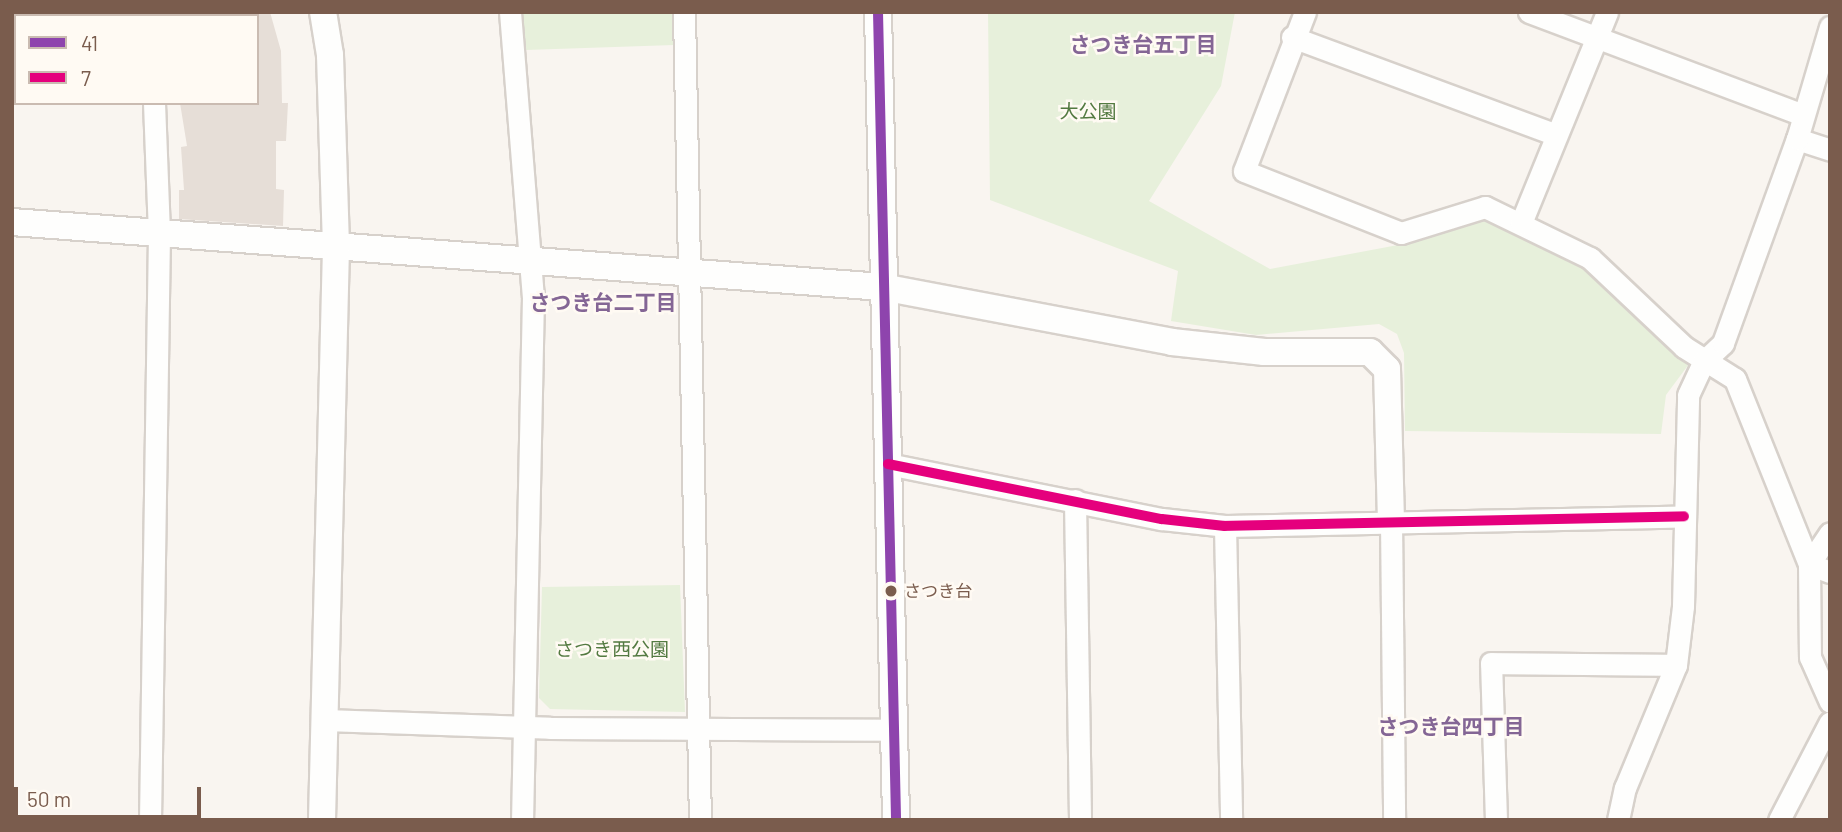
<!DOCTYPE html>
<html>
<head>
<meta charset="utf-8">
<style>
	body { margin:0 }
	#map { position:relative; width:1842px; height:832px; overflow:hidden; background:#f9f5f0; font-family:Barlow,"Noto Sans JP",sans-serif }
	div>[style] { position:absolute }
	.green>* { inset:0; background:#e7f0db }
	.building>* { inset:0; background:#e6ded7 }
	.roads { filter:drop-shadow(2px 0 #d7d1cb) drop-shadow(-2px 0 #d7d1cb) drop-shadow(0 2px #d7d1cb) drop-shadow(0 -2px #d7d1cb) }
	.minor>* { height:21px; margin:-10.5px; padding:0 10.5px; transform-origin:10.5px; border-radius:10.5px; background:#fefefd }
	.tertiary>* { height:26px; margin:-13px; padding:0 13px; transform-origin:13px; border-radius:13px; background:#fefefd }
	.bus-1>* { height:10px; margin:-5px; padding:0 5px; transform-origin:5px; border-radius:5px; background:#8e44ad }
	.bus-2>* { height:10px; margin:-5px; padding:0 5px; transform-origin:5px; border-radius:5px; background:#e5007d }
	.dots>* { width:19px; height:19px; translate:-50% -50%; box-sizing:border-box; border:4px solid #fffaf3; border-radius:50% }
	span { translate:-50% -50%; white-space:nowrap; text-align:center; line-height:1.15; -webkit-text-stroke:5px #fffaf3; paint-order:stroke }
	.bus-label { font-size:17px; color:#7a5c4d }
	.left { translate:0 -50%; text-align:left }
	.park-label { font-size:19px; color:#537a41 }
	.neighbourhood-label { font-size:21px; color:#846695; font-weight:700 }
	.frame { position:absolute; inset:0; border:14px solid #7a5c4d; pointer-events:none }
	.legend { position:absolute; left:14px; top:14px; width:245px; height:91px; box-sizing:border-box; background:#fffaf3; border:2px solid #cabbb1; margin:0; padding:9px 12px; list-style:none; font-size:21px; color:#7a5c4d }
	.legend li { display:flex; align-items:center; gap:14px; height:35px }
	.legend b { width:35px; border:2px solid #cabbb1 }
	.scale { position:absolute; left:14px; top:787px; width:187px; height:32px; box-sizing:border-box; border:4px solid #7a5c4d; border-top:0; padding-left:9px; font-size:21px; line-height:24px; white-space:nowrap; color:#7a5c4d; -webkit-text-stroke:5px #fffaf3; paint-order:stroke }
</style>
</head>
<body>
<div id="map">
	<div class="green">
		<i style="clip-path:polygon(522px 12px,673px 12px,674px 45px,526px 50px)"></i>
		<i style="clip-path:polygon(988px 12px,1235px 12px,1221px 86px,1149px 201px,1270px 269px,1398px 245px,1472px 219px,1507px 225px,1580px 264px,1689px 364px,1666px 395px,1661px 434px,1405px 431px,1404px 353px,1397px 334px,1379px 324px,1256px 335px,1171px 321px,1178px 271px,990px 200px)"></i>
		<i style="clip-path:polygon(680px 585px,685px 712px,550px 709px,539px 698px,542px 587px)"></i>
	</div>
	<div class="building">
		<i style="clip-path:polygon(257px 12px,270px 12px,281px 51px,282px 103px,288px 103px,286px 141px,276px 141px,276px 189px,284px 190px,283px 226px,179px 219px,179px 190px,184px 190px,181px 147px,187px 146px,180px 103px,257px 103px)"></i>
	</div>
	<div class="roads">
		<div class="minor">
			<i style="left:135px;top:12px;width:4px;rotate:76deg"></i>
			<i style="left:510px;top:12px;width:286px;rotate:85.4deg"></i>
			<i style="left:533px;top:297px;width:523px;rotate:91.2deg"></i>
			<i style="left:684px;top:12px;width:808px;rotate:88.87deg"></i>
			<i style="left:1305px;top:12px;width:170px;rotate:111deg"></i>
			<i style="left:1244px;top:171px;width:169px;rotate:21.5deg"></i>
			<i style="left:1401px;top:233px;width:88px;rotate:-17.2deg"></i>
			<i style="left:1485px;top:207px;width:117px;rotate:25.9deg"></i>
			<i style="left:1590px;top:258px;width:129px;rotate:43.4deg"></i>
			<i style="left:1684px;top:347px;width:60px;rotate:32.1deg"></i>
			<i style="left:1735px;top:379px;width:199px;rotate:68.2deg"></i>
			<i style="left:1809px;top:564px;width:93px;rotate:89.4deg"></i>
			<i style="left:1810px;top:657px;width:49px;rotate:66deg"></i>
			<i style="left:1529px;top:12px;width:293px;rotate:20.6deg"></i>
			<i style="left:1292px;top:37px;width:279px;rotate:20.3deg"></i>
			<i style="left:12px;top:75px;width:4px;rotate:14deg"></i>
			<i style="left:1797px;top:139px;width:35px;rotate:18deg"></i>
			<i style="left:1521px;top:223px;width:228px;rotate:-67.8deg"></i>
			<i style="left:888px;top:464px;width:279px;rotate:11.4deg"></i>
			<i style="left:1162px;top:519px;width:63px;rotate:6.3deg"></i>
			<i style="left:1225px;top:526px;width:459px;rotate:-1.2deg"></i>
			<i style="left:1075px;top:500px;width:320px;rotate:89.1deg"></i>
			<i style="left:1391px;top:520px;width:300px;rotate:89.4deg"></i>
			<i style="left:1225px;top:526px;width:294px;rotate:88.8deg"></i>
			<i style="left:1809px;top:564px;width:37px;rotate:-56deg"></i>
			<i style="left:1809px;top:564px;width:22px;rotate:21deg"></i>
			<i style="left:325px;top:720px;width:225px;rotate:2deg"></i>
			<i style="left:550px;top:728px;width:345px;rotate:0.3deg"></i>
			<i style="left:150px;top:820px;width:587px;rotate:-89.12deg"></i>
			<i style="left:159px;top:233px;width:130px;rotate:-92.2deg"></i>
			<i style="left:1496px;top:820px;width:157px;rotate:-91.8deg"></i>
			<i style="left:1491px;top:663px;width:185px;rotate:0.6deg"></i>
			<i style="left:1618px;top:820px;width:33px;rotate:-78deg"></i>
			<i style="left:1625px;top:788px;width:133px;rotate:-67.5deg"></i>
			<i style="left:1676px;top:665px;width:59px;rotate:-83.2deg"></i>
			<i style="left:1683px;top:606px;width:211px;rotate:-88.6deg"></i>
			<i style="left:1688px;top:395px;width:38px;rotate:-65deg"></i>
			<i style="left:1704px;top:361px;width:26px;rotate:-43deg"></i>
			<i style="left:1723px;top:343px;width:217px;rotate:-70.1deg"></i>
			<i style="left:1797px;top:139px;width:117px;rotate:-73.6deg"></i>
			<i style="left:1779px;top:820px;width:110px;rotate:-62.5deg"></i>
		</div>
		<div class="tertiary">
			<i style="left:878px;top:12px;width:808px;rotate:88.72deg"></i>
			<i style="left:12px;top:222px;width:872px;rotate:4.27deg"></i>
			<i style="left:882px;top:287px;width:295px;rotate:10.7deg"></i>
			<i style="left:1172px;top:342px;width:93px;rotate:6.2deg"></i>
			<i style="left:1264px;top:352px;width:106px"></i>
			<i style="left:1370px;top:352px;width:24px;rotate:45deg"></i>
			<i style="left:1387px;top:369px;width:151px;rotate:88.5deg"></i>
			<i style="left:322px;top:820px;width:574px;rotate:-88.6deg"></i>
			<i style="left:336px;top:246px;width:191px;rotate:-91.8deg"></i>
			<i style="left:330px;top:55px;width:44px;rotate:-99.2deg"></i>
		</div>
	</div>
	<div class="bus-1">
		<i style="left:878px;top:12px;width:808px;rotate:88.72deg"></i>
	</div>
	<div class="bus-2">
		<i style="left:888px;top:464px;width:279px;rotate:11.4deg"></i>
		<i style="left:1162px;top:519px;width:63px;rotate:6.3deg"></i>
		<i style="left:1225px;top:526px;width:459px;rotate:-1.2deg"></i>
	</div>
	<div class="dots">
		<i style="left:891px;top:591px;background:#7a5c4d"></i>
	</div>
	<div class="bus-label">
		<span class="left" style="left:904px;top:591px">さつき台</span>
	</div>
	<div class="park-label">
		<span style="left:1088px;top:111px">大公園</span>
		<span style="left:612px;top:649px">さつき西公園</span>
	</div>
	<div class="neighbourhood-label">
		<span style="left:1143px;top:44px">さつき台五丁目</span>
		<span style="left:603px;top:302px">さつき台二丁目</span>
		<span style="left:1451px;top:726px">さつき台四丁目</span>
	</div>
	<div class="frame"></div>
	<ul class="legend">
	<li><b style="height:9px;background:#8e44ad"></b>41</li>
	<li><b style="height:9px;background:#e5007d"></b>7</li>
	</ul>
	<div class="scale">50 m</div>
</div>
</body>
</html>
